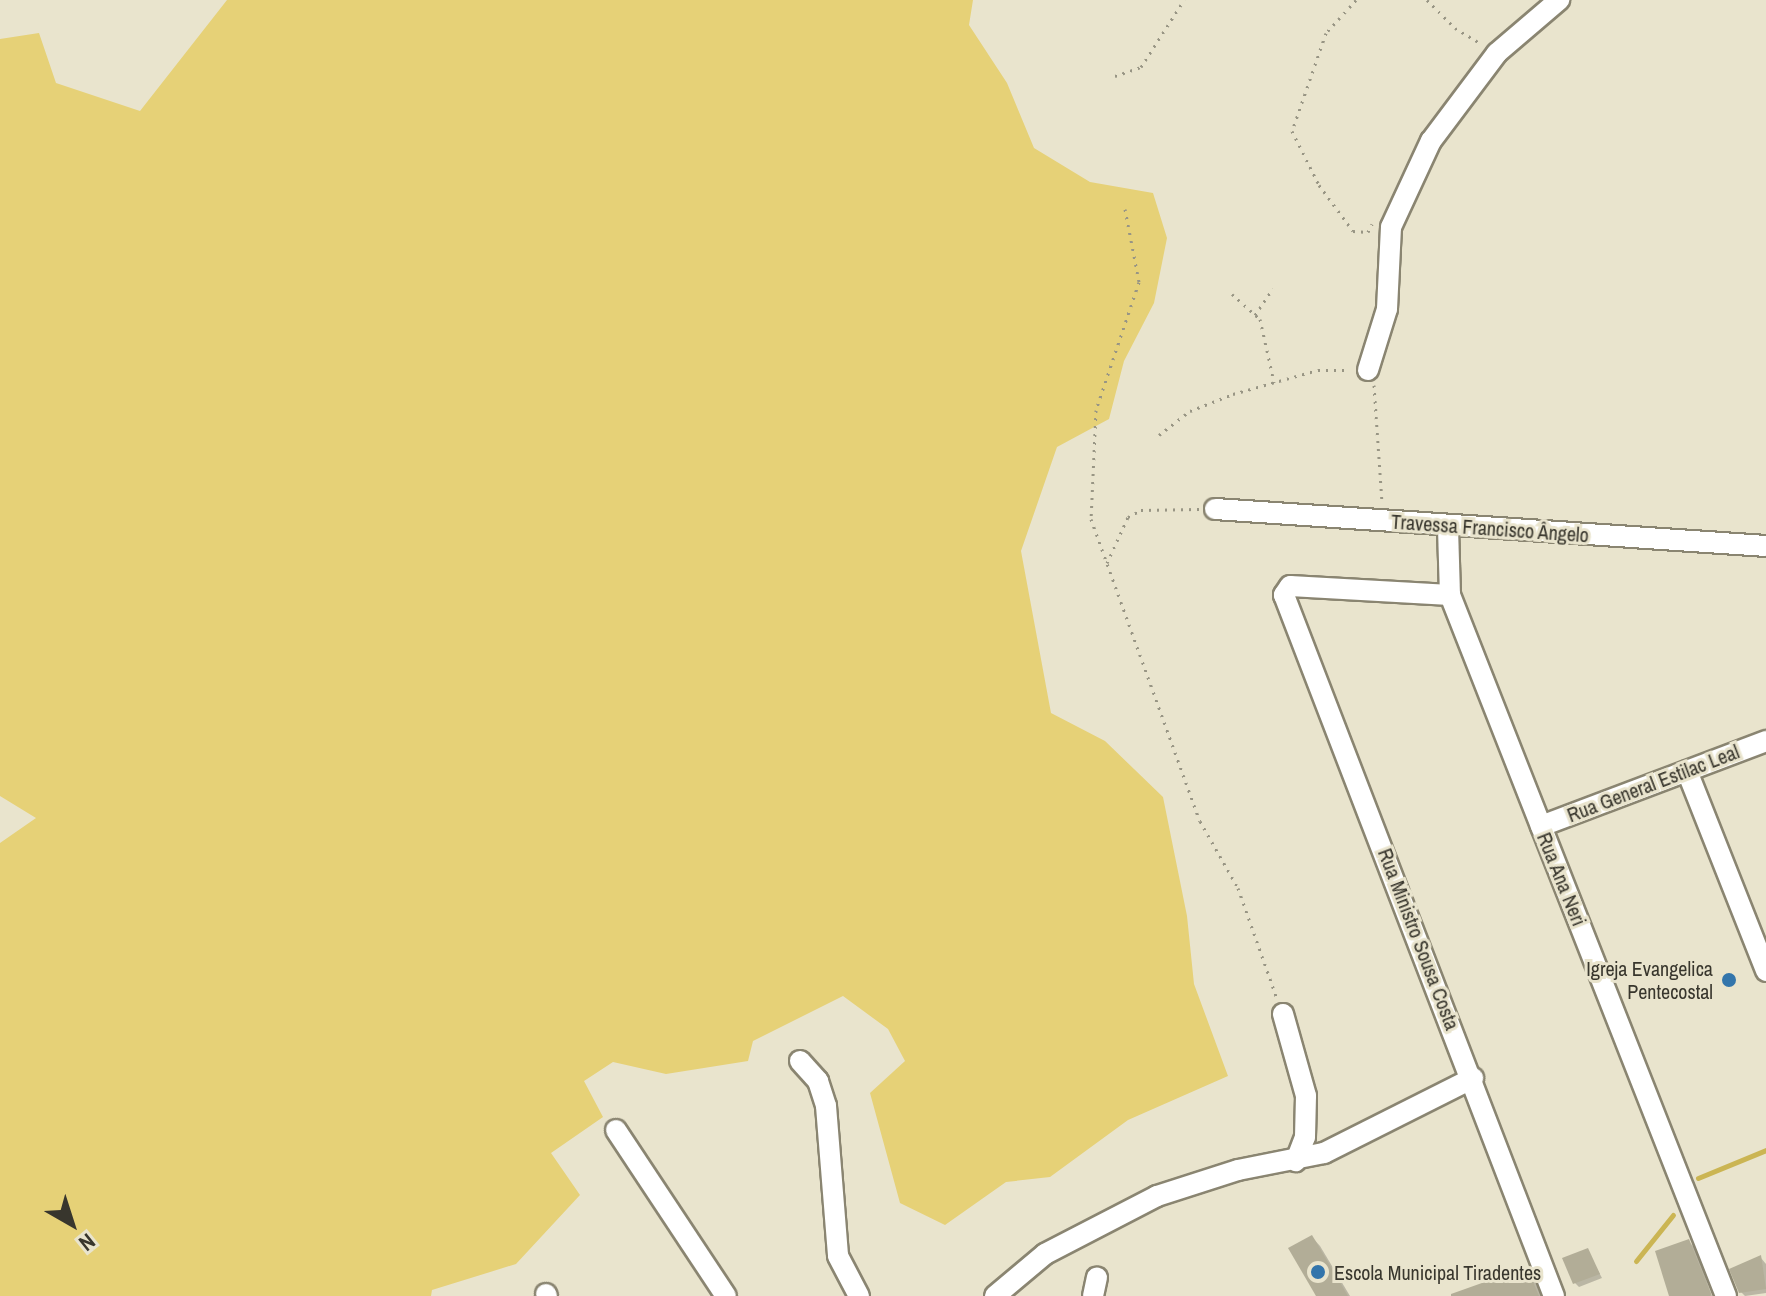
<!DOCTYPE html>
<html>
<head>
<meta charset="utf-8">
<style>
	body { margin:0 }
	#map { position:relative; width:1766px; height:1296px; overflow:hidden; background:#e9e4cd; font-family:"Archivo Narrow",sans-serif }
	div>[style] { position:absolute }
	.green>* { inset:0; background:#e6d177 }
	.shadow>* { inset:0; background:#0003 }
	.stream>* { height:5px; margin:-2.5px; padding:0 2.5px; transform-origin:2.5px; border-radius:2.5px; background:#cbb553 }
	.building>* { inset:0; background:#b2ad97 }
	.path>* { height:3px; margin-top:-1.5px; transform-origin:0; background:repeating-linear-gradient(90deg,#989584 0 2px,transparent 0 8px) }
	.roads { filter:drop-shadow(2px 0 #8a8571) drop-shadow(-2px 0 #8a8571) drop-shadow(0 2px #8a8571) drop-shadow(0 -2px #8a8571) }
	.minor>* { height:20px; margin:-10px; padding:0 10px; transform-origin:10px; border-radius:10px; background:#fff }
	.dots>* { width:22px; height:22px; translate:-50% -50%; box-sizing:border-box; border:4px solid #e9e4cd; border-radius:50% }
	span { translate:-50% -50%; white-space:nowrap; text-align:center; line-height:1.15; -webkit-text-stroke:6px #e9e4cd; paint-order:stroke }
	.street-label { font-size:20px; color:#38362d }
	.poi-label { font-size:20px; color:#38362d }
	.right { translate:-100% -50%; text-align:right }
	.left { translate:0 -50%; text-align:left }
	.north { position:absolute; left:32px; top:1184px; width:80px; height:80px; -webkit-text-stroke:6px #e9e4cd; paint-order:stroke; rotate:141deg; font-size:22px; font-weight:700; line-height:32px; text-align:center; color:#38362d }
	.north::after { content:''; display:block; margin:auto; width:28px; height:36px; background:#38362d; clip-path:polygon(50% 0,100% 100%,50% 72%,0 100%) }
</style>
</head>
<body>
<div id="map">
	<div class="green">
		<i style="clip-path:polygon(227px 0,973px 0,969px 25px,1007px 83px,1034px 148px,1090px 182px,1153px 193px,1167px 238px,1154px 303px,1124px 361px,1109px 419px,1057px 447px,1021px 551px,1051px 713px,1105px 741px,1163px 797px,1187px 916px,1194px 984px,1228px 1076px,1128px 1120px,1050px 1177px,1006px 1182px,945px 1225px,900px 1203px,870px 1093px,905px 1061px,888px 1029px,843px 996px,753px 1041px,748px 1061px,666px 1074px,613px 1062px,584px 1081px,603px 1117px,551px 1153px,580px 1195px,516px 1264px,432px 1290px,431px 1296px,0 1296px,0 843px,36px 818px,0 796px,0 39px,39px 33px,56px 83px,140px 111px)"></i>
	</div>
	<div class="shadow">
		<i style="clip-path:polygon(1312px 1237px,1320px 1246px,1350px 1296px,1318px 1296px)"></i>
		<i style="clip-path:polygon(1688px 1241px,1695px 1248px,1712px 1296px,1671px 1296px)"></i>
		<i style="clip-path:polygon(1587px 1250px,1602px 1278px,1579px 1287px,1575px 1283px)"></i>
		<i style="clip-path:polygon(1761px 1258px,1766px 1264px,1766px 1293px,1745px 1296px,1741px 1292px)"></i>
		<i style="clip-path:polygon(1527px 1269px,1543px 1296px,1468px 1296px)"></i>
	</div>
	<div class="stream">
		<i style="left:1698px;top:1178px;width:74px;rotate:-22.4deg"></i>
		<i style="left:1636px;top:1261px;width:59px;rotate:-51.2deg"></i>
	</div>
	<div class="building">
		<i style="clip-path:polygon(1312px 1235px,1348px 1296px,1316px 1296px,1288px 1248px)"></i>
		<i style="clip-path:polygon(1689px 1239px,1711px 1294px,1710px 1296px,1669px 1296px,1655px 1251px)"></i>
		<i style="clip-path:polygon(1588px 1248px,1600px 1274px,1573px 1284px,1562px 1258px)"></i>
		<i style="clip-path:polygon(1761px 1255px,1766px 1289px,1739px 1293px,1729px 1269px)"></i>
		<i style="clip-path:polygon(1527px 1267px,1539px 1296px,1451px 1296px,1451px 1294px)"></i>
	</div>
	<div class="path">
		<i style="left:1356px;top:0;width:45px;rotate:132.3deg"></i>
		<i style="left:1326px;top:33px;width:104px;rotate:109.1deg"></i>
		<i style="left:1292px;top:131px;width:60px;rotate:63.4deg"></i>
		<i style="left:1319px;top:185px;width:57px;rotate:53.5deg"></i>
		<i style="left:1353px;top:231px;width:15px;rotate:4deg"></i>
		<i style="left:1368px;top:232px;width:9px;rotate:-63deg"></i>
		<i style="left:1427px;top:0;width:40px;rotate:45deg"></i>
		<i style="left:1455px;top:28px;width:29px;rotate:31deg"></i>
		<i style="left:1115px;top:76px;width:28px;rotate:-19deg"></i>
		<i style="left:1141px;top:67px;width:80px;rotate:-57.3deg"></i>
		<i style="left:1125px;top:209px;width:74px;rotate:79.1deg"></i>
		<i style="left:1139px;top:282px;width:135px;rotate:108.6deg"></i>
		<i style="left:1096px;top:410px;width:109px;rotate:92.6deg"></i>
		<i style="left:1091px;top:519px;width:321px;rotate:70.2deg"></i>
		<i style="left:1200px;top:821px;width:77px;rotate:60.4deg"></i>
		<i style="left:1238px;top:888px;width:118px;rotate:70.6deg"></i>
		<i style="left:1232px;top:294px;width:38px;rotate:42deg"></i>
		<i style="left:1260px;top:319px;width:65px;rotate:77.5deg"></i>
		<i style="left:1255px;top:315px;width:32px;rotate:-56deg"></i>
		<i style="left:1374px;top:385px;width:116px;rotate:86.1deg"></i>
		<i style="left:1159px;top:435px;width:39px;rotate:-38deg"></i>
		<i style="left:1190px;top:411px;width:46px;rotate:-21.6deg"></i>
		<i style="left:1233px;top:394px;width:88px;rotate:-15.8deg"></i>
		<i style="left:1318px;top:370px;width:32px"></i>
		<i style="left:1107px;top:563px;width:51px;rotate:-65.5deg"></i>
		<i style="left:1128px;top:517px;width:15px;rotate:-28deg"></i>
		<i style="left:1141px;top:510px;width:58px;rotate:-1deg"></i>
	</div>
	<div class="roads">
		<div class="minor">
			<i style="left:1368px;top:370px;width:64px;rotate:-72.7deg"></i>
			<i style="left:1387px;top:309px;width:82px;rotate:-87.2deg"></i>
			<i style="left:1391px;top:227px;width:95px;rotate:-65.1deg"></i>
			<i style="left:1431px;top:141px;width:110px;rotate:-53.1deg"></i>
			<i style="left:1497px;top:53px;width:82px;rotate:-40.5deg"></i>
			<i style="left:1215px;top:509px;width:552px;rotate:3.84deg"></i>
			<i style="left:1448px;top:528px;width:67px;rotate:88.3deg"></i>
			<i style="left:1450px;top:595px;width:753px;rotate:68.51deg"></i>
			<i style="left:1450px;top:595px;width:160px;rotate:-176.8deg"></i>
			<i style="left:1290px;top:586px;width:11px;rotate:124deg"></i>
			<i style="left:1284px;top:595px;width:751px;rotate:68.94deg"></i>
			<i style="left:1687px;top:771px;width:215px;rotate:68.4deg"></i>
			<i style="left:1541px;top:826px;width:241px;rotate:-20.7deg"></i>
			<i style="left:1283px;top:1014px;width:85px;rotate:74.3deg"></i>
			<i style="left:1306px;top:1096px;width:41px;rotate:91.4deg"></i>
			<i style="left:1305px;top:1137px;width:26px;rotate:111deg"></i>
			<i style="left:800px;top:1061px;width:27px;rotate:48deg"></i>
			<i style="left:818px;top:1081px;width:26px;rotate:72deg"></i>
			<i style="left:826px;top:1106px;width:150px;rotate:85.4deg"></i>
			<i style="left:838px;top:1256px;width:45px;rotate:62.3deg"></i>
			<i style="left:616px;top:1130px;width:199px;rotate:56.5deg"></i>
			<i style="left:546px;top:1294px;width:2px;rotate:63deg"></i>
			<i style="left:995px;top:1296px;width:65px;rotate:-40deg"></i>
			<i style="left:1045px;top:1254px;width:126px;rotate:-27.4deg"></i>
			<i style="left:1157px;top:1196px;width:85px;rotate:-17.8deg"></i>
			<i style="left:1238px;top:1170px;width:88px;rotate:-11.2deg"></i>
			<i style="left:1324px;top:1153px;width:167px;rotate:-26.7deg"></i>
			<i style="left:1093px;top:1296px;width:19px;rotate:-78deg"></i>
		</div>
	</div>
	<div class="dots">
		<i style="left:1729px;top:980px;background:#3375ab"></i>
		<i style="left:1318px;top:1272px;background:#3375ab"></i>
	</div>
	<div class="street-label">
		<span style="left:1490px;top:528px;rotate:4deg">Travessa Francisco Ângelo</span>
		<span style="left:1653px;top:783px;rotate:-21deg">Rua General Estilac Leal</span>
		<span style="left:1562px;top:879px;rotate:68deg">Rua Ana Neri</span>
		<span style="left:1419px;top:939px;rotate:69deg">Rua Ministro Sousa Costa</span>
	</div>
	<div class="poi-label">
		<span class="right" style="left:1713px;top:980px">Igreja Evangelica<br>Pentecostal</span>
		<span class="left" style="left:1334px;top:1272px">Escola Municipal Tiradentes</span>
	</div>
	<div class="north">N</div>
</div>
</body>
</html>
